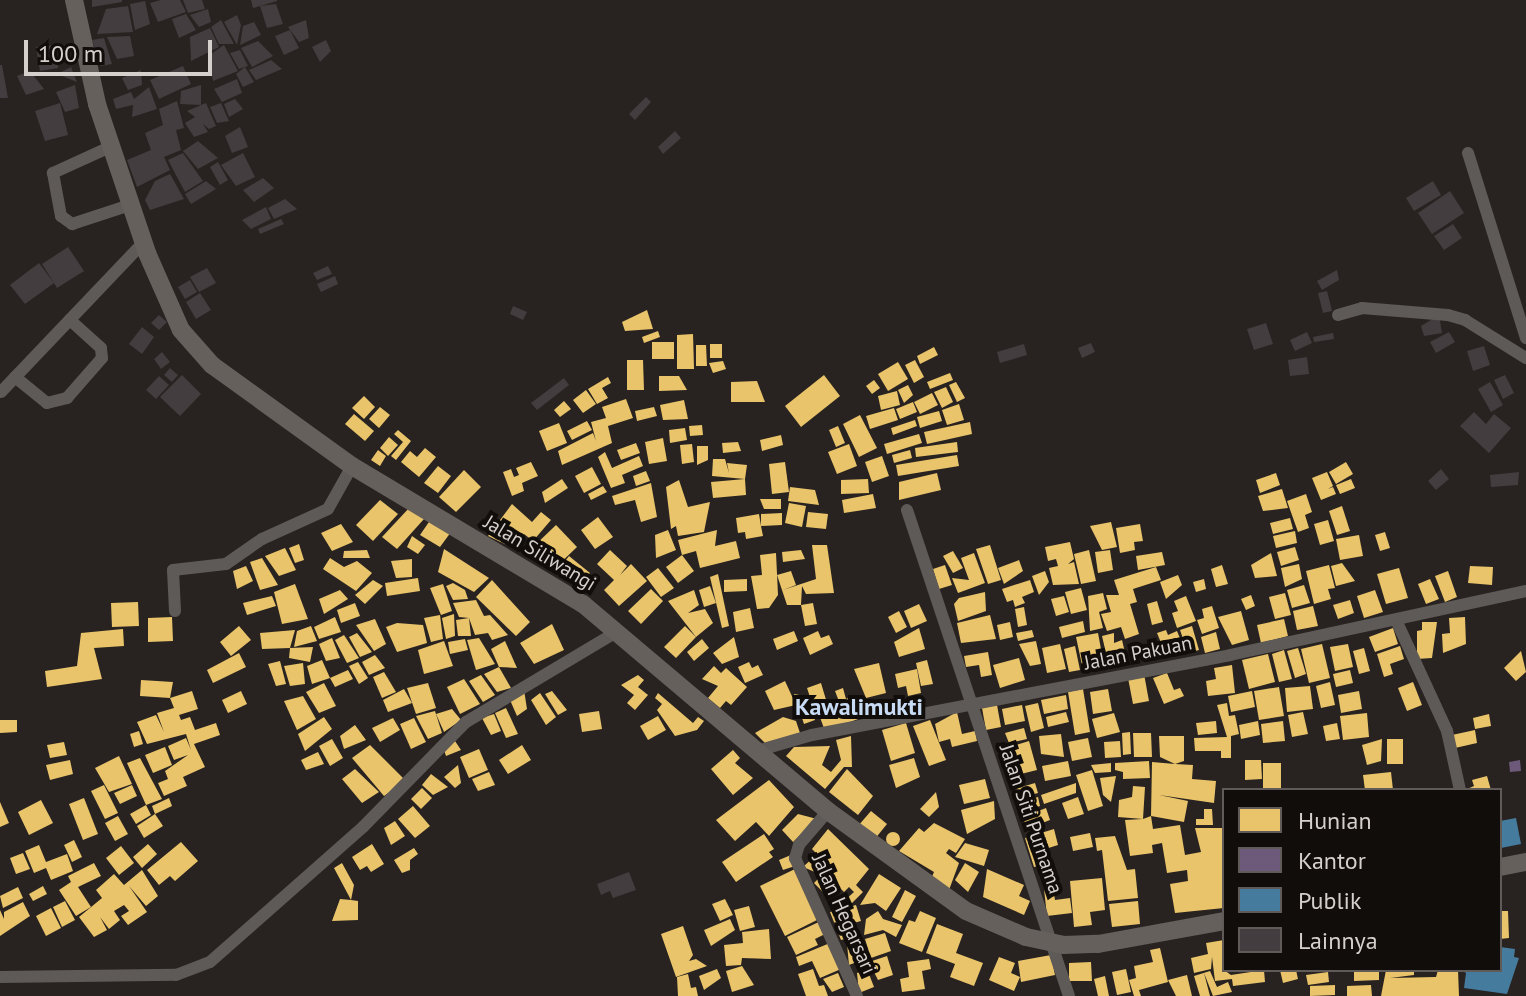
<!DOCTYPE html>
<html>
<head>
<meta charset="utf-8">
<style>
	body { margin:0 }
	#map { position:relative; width:1526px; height:996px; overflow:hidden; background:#282320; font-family:"PT Sans",sans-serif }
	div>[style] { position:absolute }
	.homes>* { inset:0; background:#e9c46a }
	.round { border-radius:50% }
	.offices>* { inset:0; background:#6d597a }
	.public>* { inset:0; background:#457b9d }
	.building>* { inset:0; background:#433d3f }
	.minor>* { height:12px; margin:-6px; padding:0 6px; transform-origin:6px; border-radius:6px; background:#5e5a57 }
	.highway>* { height:18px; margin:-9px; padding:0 9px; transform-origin:9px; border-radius:9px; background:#66605c }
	span { translate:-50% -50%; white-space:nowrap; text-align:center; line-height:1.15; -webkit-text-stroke:8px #110d0a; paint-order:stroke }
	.street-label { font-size:20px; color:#d6d0cc }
	.quarter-label { font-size:24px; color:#c7dbf4; font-weight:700 }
	.legend { position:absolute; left:1222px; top:788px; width:280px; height:184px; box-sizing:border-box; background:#110d0a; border:2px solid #605b58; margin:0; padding:10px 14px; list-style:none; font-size:24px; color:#d6d0cc }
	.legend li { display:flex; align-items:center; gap:16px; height:40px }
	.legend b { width:40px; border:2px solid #605b58 }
	.scale { position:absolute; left:24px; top:40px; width:188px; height:36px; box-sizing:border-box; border:4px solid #d6d0cc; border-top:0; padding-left:10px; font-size:24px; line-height:28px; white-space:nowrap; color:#d6d0cc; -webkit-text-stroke:6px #110d0a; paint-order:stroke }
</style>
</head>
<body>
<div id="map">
	<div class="homes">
		<i style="clip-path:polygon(647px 310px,653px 329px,625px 331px,622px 322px)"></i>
		<i style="clip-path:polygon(658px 331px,660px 337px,644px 343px,642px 337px)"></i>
		<i style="clip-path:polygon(693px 334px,694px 369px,677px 369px,677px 335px)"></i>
		<i style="clip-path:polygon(652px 342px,674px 342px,674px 359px,652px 359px)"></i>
		<i style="clip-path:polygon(710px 344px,722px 344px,722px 358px,710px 358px)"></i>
		<i style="clip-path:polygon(696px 345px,706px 345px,707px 366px,696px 366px)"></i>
		<i style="clip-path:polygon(934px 347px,938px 355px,920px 364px,917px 356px)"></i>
		<i style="clip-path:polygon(627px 360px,643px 360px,644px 390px,627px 390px)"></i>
		<i style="clip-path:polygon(915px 360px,924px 377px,914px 383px,905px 365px)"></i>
		<i style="clip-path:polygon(723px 361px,726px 369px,713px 373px,709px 363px)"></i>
		<i style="clip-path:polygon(898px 362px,908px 379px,888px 391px,878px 374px)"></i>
		<i style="clip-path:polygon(950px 373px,953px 380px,930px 389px,927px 382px)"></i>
		<i style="clip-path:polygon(824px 375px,840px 396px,801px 427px,785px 406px)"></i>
		<i style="clip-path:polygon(659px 376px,679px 376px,687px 390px,659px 391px)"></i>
		<i style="clip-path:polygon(608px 377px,611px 383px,602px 388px,608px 398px,597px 404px,588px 389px)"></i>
		<i style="clip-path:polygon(874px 380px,880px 388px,872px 394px,866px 386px)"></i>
		<i style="clip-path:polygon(757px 381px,765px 402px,731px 402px,731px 382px)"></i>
		<i style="clip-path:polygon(956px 382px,965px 398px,957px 402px,949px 385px)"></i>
		<i style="clip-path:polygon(908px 385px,913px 395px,904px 403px,898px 390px)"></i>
		<i style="clip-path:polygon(946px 387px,953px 402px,942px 408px,934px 392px)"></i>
		<i style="clip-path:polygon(586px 390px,596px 404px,583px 413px,573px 400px)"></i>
		<i style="clip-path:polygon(897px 391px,900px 405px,881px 410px,878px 396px)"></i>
		<i style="clip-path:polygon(932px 393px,938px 405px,920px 414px,914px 402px)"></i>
		<i style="clip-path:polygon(364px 396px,375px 407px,364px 419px,352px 408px)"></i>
		<i style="clip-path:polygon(626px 399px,633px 418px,608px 426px,612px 443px,562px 465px,558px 451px,593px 433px,596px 441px,591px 422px,606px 418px,602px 407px)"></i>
		<i style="clip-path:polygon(684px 400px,688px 419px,663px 420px,660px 405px)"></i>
		<i style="clip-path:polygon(564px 401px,571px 409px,560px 417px,554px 410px)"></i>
		<i style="clip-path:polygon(913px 402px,917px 412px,900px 419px,896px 409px)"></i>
		<i style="clip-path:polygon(959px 404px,964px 420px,947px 425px,942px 410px)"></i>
		<i style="clip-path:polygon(380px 407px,390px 415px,379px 428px,369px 419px)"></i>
		<i style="clip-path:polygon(654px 407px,657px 416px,637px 421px,635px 411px)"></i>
		<i style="clip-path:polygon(894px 408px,898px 420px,870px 429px,866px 416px)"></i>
		<i style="clip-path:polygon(939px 411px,942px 421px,920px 428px,917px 417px)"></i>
		<i style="clip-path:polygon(354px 414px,374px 431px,365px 441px,345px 424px)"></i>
		<i style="clip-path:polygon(860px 415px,877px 448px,859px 457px,843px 424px)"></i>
		<i style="clip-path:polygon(915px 420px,917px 426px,893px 435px,891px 428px)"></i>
		<i style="clip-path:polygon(587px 421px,592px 430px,572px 440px,567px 431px)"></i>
		<i style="clip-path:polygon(970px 422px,972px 434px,927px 444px,924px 432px)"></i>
		<i style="clip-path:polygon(559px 423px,567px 443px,547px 451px,539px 431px)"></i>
		<i style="clip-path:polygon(702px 425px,703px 435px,690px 436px,689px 426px)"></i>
		<i style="clip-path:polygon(838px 426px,845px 443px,836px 447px,829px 430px)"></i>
		<i style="clip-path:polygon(685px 428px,687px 440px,670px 443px,669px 430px)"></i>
		<i style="clip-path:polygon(398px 430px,411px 441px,396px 460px,391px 456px,403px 442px,394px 434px)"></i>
		<i style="clip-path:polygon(919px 434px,922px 443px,887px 454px,884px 444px)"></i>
		<i style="clip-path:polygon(781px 435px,783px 445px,762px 451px,760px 440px)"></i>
		<i style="clip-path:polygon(389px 437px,398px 445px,388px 456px,380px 448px)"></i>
		<i style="clip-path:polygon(663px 438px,667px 461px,649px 464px,645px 442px)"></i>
		<i style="clip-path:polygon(738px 442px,741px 451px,723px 453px,722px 443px)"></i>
		<i style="clip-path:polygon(957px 442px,958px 452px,916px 457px,915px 448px)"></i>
		<i style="clip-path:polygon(636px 443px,640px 453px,621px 460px,617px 450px)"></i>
		<i style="clip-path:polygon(692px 444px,694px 462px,682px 464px,680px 445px)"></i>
		<i style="clip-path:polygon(849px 444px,857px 466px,837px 474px,828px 452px)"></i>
		<i style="clip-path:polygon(697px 446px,708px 446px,708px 460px,697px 465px)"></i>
		<i style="clip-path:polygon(425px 448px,436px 457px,419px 477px,401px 462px,410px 451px,417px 457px)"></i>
		<i style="clip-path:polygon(378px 450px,386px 456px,380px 466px,371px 460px)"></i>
		<i style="clip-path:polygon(910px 450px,912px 458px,894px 463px,892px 455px)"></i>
		<i style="clip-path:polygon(605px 452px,612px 468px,639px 456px,643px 466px,622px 475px,625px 483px,611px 488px,598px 457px)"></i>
		<i style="clip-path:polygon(957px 455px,959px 466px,898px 476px,896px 465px)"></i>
		<i style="clip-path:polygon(882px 456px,889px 476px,872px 482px,865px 462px)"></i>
		<i style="clip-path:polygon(713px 459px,725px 459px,729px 473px,727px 463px,747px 465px,745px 479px,712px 476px)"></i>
		<i style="clip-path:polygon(531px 462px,538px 476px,522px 483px,524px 491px,512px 496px,503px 472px,511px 469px,514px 477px,519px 475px,516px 468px)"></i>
		<i style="clip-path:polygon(785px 462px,789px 492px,772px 494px,769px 464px)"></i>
		<i style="clip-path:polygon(1346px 462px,1353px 474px,1336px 484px,1329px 472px)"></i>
		<i style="clip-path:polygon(438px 466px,451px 476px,438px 493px,424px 483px)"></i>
		<i style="clip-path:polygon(592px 467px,601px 484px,584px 493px,575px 476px)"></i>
		<i style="clip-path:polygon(464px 470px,481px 487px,456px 512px,439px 497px)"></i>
		<i style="clip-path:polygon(646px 471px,650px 481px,636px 486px,633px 476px)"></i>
		<i style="clip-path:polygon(1327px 472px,1333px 486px,1328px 489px,1333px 487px,1336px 494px,1321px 500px,1312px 478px)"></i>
		<i style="clip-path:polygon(937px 473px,941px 490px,899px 500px,899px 482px)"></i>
		<i style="clip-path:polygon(1276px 473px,1280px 485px,1260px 493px,1256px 480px)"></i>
		<i style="clip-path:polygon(562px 479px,568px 488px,545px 503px,542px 492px)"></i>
		<i style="clip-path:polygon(745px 479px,746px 495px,713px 498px,711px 482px)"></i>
		<i style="clip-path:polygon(868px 479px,869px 493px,841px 494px,841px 480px)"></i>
		<i style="clip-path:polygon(1351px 479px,1355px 488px,1340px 494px,1336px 485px)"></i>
		<i style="clip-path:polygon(679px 480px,688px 507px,710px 502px,704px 532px,678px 536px,676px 526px,671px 529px,666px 487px)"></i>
		<i style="clip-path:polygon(651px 483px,657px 517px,641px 522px,635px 500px,615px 505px,612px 496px)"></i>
		<i style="clip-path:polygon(603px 486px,607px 492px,591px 500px,588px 494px)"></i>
		<i style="clip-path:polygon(790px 487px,815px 490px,819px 505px,788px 501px)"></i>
		<i style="clip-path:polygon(1282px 489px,1288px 508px,1263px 511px,1258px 496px)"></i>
		<i style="clip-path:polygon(873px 494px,876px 508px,844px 513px,842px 500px)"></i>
		<i style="clip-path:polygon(1306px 494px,1312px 512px,1305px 515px,1309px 528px,1298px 532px,1287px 501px)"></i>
		<i style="clip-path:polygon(760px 499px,781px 499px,781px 509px,764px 509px)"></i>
		<i style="clip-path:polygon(380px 500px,398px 514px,373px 541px,356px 525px)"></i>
		<i style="clip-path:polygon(789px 503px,806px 506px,802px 527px,785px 523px)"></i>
		<i style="clip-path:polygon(512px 504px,532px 522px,541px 512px,551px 520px,533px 541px,524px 534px,515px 549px,488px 536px)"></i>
		<i style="clip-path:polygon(1342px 506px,1350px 531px,1337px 535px,1329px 511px)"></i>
		<i style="clip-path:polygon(410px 507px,424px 519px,397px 549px,382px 537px)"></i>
		<i style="clip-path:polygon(808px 512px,828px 514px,826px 529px,806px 527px)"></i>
		<i style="clip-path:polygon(782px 513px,782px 525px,761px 526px,763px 536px,746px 539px,745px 532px,738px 533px,736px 518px,759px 514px,761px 526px,761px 514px)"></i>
		<i style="clip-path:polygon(598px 517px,613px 537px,595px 549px,581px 530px)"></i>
		<i style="clip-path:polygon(1290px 518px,1293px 529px,1273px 534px,1270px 523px)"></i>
		<i style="clip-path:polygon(431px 519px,451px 532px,440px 547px,420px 535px)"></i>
		<i style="clip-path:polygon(1328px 520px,1334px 541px,1320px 545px,1314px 524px)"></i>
		<i style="clip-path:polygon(1111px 522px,1117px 547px,1102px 550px,1090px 526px)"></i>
		<i style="clip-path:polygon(341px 524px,353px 542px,332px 551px,321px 533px)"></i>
		<i style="clip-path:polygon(1140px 524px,1143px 541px,1134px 542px,1135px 550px,1120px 553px,1116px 528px)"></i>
		<i style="clip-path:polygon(556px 525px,577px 547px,552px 571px,531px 549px)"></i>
		<i style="clip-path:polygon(668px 530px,676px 550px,656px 558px,655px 535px)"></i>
		<i style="clip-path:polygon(717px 530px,715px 546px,736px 541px,740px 558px,700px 568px,696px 551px,682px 555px,678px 540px)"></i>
		<i style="clip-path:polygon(1295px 531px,1297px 543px,1276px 548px,1273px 536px)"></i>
		<i style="clip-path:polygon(1385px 532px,1390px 548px,1380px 551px,1375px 535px)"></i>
		<i style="clip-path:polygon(1359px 535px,1363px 556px,1340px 560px,1336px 539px)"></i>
		<i style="clip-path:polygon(412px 536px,425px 545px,418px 554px,407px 547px)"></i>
		<i style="clip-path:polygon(1070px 542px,1074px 559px,1068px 564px,1074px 562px,1079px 584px,1053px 585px,1049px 568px,1058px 566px,1056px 559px,1048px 561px,1045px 547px)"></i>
		<i style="clip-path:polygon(299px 544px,304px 560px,295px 563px,289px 548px)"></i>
		<i style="clip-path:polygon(812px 545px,827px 545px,834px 593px,806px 594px,802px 586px,801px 605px,813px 603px,817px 624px,805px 626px,801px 605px,787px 605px,777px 575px,791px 571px,796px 585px,783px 590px,816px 579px)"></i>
		<i style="clip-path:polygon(990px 545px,1001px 580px,988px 584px,976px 549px)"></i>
		<i style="clip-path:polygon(1295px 547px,1299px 560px,1281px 566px,1277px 552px)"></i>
		<i style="clip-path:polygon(285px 548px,296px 570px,279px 576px,265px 556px)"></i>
		<i style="clip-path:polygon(444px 549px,489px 578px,474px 592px,438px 572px)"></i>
		<i style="clip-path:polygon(367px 550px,370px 558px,343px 558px,344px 551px)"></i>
		<i style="clip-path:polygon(610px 550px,627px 566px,620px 575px,631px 564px,647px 581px,619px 606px,604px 590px,614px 580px,597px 564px)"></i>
		<i style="clip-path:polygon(801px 550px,805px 559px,783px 562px,782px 552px)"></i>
		<i style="clip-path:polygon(1089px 550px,1096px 581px,1081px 584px,1074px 554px)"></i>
		<i style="clip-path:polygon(1110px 550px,1113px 570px,1098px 573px,1095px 552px)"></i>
		<i style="clip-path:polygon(953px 551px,963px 568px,953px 573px,943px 556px)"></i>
		<i style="clip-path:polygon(1162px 552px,1165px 565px,1138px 570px,1136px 556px)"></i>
		<i style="clip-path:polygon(776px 553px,778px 595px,769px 608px,757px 609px,751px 576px,762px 575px,760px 555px)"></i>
		<i style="clip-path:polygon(974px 553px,985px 583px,958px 593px,952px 578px,969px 580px,961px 558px)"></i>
		<i style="clip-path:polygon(1271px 553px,1277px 576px,1255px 578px,1251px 565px)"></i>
		<i style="clip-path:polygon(682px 555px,694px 571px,678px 583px,666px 567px)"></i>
		<i style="clip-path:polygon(569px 556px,590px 573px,583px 581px,562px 565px)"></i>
		<i style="clip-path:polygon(262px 558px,278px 585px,260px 590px,250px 562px)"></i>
		<i style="clip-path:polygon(330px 558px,344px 567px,357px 561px,372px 573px,356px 591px,323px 569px)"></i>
		<i style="clip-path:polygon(412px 559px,412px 577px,396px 578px,391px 561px)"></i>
		<i style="clip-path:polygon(1019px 560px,1023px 571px,1004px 584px,998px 568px)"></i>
		<i style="clip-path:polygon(1342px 563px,1355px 581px,1336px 586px,1331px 566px)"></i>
		<i style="clip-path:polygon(1299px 564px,1302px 579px,1285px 587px,1281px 568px)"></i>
		<i style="clip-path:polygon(945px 565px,952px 585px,939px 589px,933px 569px)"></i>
		<i style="clip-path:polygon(1222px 565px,1228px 584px,1216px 587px,1211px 569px)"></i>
		<i style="clip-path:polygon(1329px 565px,1335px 588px,1328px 589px,1331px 599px,1314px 604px,1306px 571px)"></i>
		<i style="clip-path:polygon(246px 566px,253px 581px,237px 589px,233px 571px)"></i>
		<i style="clip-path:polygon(1470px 566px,1493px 567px,1492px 585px,1468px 583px)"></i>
		<i style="clip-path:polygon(1156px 567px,1161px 580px,1133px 589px,1137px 602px,1130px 604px,1139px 634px,1125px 639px,1121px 627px,1107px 631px,1101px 614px,1111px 612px,1106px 595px,1119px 595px,1114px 580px)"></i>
		<i style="clip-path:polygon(658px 568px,674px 588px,661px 597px,646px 577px)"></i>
		<i style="clip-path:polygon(1399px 568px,1408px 598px,1386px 604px,1377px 574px)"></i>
		<i style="clip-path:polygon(1045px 571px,1049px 582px,1039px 595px,1032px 576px)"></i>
		<i style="clip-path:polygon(1448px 571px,1457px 597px,1445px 602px,1435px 576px)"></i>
		<i style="clip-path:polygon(718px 574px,729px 626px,722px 628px,710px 577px)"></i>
		<i style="clip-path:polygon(1178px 575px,1182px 585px,1166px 599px,1160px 582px)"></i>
		<i style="clip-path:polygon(418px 578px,420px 591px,387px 596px,385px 583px)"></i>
		<i style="clip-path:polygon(747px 579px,747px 591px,724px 592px,724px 580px)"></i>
		<i style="clip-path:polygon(1204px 579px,1206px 589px,1196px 592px,1193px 582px)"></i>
		<i style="clip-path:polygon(1430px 579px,1439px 599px,1426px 604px,1418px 584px)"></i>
		<i style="clip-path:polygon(373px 580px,383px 586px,365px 604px,355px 595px)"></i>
		<i style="clip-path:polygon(492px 580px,530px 622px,516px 636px,476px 597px)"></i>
		<i style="clip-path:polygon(1030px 580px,1034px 592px,1022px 597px,1025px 603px,1015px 607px,1013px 600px,1007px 602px,1002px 589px)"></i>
		<i style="clip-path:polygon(453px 583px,465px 590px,468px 599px,453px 600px,446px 586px)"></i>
		<i style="clip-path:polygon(295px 584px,308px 619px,282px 624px,274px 592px)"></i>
		<i style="clip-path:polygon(443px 584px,452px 611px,441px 615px,430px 588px)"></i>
		<i style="clip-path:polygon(1304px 585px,1310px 603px,1292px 608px,1287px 590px)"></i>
		<i style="clip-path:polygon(710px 586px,716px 603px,704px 607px,699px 590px)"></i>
		<i style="clip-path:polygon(1081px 588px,1087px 610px,1071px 614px,1065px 592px)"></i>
		<i style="clip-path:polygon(651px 589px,663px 601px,641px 624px,628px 611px)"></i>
		<i style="clip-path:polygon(340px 590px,348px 599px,324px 614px,319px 599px)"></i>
		<i style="clip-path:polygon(694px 590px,699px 605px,688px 613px,705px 609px,713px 623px,696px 637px,668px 601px)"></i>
		<i style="clip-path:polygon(1375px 590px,1383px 612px,1364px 618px,1357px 596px)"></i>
		<i style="clip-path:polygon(985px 592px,986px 611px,958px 621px,954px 604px,959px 598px)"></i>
		<i style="clip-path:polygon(1103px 593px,1107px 609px,1099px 612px,1103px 628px,1090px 631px,1088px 596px)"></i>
		<i style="clip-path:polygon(1285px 593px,1291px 615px,1275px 619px,1269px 597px)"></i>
		<i style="clip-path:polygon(1251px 595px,1255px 606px,1246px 610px,1241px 599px)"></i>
		<i style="clip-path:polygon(272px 596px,276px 606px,247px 615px,243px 603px)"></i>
		<i style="clip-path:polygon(1064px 596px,1069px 612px,1056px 616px,1051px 599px)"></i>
		<i style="clip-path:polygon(1186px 596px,1196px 621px,1177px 628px,1172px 613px,1178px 611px,1174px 601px)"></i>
		<i style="clip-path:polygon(476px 600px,484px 616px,490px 615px,508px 635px,492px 640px,488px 633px,475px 635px,469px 618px,471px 636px,458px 636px,456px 620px,469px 618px,459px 617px,453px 603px)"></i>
		<i style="clip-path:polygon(1350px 600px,1354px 613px,1338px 619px,1333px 605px)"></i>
		<i style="clip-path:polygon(1157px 601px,1163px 622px,1152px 625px,1147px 604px)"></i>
		<i style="clip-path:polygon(138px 602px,139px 626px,112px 627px,111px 603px)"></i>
		<i style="clip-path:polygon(355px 603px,360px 616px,341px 623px,337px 610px)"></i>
		<i style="clip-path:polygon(919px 604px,927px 621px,911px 628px,904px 611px)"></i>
		<i style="clip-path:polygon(1212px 606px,1219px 628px,1202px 634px,1197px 620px,1204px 618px,1202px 609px)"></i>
		<i style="clip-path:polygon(1313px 606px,1318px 626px,1297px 630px,1293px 611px)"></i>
		<i style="clip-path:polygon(1024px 607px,1027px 625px,1018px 627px,1015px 609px)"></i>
		<i style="clip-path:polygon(750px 608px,754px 628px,736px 632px,733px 612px)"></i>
		<i style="clip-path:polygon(899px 611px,907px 627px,896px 633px,888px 617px)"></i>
		<i style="clip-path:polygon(1241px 611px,1249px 640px,1232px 645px,1218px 617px)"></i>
		<i style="clip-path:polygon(454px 614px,455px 636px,446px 639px,442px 618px)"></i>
		<i style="clip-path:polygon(440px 615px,443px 639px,431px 642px,424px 618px)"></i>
		<i style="clip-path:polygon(990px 615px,996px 639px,961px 643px,957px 623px)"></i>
		<i style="clip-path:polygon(172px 617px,173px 641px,148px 642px,148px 618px)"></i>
		<i style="clip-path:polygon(335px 617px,341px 632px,319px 639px,314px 627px)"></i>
		<i style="clip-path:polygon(1465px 617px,1466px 644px,1443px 653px,1442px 634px,1450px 633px,1449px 618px)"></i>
		<i style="clip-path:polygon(375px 619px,386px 644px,374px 651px,356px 625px)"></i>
		<i style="clip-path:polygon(1284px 619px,1288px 636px,1261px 643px,1257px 625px)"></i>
		<i style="clip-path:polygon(1083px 621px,1085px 632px,1062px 638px,1059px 627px)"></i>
		<i style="clip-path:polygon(1010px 622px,1013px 637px,1000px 640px,997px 625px)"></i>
		<i style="clip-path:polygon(1422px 622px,1437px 622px,1432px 658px,1417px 659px,1417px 631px,1422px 630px)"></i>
		<i style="clip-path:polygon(397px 623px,423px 625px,427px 643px,397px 652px,386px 627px)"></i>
		<i style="clip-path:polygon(552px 624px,564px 650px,534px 664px,520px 643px)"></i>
		<i style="clip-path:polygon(239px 626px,251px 640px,231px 656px,220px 642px)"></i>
		<i style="clip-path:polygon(311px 626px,317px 641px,294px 647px,297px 631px)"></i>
		<i style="clip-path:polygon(685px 626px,696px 637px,676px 658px,664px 647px)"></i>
		<i style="clip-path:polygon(1192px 626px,1199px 650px,1188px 653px,1180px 630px)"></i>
		<i style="clip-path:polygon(919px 628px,925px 649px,899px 657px,894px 642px)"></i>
		<i style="clip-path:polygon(1393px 628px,1398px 644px,1375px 652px,1369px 637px)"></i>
		<i style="clip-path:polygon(123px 629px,124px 646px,94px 648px,102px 679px,47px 687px,45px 671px,77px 666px,81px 633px)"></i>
		<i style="clip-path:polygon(295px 630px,290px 648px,262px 649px,260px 633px)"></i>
		<i style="clip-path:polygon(1032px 630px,1034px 637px,1018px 641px,1016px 633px)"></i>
		<i style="clip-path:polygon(1166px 630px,1168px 635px,1177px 631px,1184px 648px,1166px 655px,1157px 633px)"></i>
		<i style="clip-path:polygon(794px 631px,798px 641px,777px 650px,773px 639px)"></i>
		<i style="clip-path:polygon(818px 631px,821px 638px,829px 635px,833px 644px,810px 655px,803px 638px)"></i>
		<i style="clip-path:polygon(1216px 632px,1220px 649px,1205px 653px,1201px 637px)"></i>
		<i style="clip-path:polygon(357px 633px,372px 652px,360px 657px,349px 637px)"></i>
		<i style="clip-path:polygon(1098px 633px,1103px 660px,1082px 665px,1076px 637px)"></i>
		<i style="clip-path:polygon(1114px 633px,1114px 643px,1122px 640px,1127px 661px,1109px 666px,1102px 636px)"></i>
		<i style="clip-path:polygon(344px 635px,359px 658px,347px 663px,335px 640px)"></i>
		<i style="clip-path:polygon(734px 637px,739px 657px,722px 664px,713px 653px)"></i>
		<i style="clip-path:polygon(332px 638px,340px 658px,326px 661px,319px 644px)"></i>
		<i style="clip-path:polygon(479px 638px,495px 664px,476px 670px,467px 640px)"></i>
		<i style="clip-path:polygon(465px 639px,468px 650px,450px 654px,448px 642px)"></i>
		<i style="clip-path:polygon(702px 639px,709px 648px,694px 661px,687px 652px)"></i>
		<i style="clip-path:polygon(444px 641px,453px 666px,424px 674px,418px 650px)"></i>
		<i style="clip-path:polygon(505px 641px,517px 668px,499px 667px,491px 649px)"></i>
		<i style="clip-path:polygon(1036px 641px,1041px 664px,1030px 666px,1019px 644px)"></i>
		<i style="clip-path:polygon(1060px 644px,1066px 669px,1047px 673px,1042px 648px)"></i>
		<i style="clip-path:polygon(1322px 644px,1330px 678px,1309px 683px,1301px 649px)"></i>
		<i style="clip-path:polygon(1348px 644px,1353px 667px,1335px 671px,1330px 647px)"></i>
		<i style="clip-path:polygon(1075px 646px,1080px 670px,1069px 672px,1064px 649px)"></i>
		<i style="clip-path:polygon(1400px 646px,1404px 659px,1390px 664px,1393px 674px,1384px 677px,1377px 654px)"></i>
		<i style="clip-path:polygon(313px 647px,310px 662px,289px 658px,290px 648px)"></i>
		<i style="clip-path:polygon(1298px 648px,1306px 674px,1295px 678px,1287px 651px)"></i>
		<i style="clip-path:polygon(1364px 648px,1370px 671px,1359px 674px,1353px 651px)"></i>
		<i style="clip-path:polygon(1284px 650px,1292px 679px,1279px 682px,1272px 654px)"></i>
		<i style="clip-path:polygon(1521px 651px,1526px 672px,1516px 681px,1504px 668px)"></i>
		<i style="clip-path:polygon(988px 652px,992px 675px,981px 677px,979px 665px,966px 667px,964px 656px)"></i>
		<i style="clip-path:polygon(239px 653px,246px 667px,213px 683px,207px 670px)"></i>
		<i style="clip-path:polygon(1268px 654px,1275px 682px,1249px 689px,1242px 660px)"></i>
		<i style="clip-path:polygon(375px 655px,385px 668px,369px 675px,362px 662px)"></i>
		<i style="clip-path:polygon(1019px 658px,1025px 680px,1000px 688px,993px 665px)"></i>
		<i style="clip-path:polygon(322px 660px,330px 678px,348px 670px,353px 679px,335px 687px,330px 678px,312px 684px,307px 666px)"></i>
		<i style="clip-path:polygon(927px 660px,933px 684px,921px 686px,916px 663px)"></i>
		<i style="clip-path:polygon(280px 661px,286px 684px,276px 686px,268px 664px)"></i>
		<i style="clip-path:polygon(358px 662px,368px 678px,359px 684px,349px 666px)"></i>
		<i style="clip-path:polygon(749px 662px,752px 668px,758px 665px,763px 675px,745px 683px,738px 667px)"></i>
		<i style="clip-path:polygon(303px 663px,305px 684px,290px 686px,284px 666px)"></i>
		<i style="clip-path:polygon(879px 663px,886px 693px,866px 698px,854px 669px)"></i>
		<i style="clip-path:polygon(1232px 665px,1235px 693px,1208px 696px,1206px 681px,1216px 679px,1214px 668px)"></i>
		<i style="clip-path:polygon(714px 666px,721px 673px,726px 668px,747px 687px,731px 705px,726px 701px,720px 708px,708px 698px,718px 686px,702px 679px)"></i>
		<i style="clip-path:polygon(499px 667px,511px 688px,497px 692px,484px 674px)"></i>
		<i style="clip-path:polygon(917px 669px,921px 693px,908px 696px,906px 686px,898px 688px,895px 674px)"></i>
		<i style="clip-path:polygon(1350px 670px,1353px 683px,1336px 687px,1333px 674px)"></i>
		<i style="clip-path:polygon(384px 672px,396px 692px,382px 698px,373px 677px)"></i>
		<i style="clip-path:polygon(1167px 673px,1174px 690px,1180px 688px,1184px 696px,1164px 704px,1153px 678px)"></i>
		<i style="clip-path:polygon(1144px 674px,1149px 701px,1133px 704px,1128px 678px)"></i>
		<i style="clip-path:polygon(481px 675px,495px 695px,483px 702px,469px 681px)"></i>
		<i style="clip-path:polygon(638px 675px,644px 680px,638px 687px,648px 695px,635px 710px,627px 703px,634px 695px,621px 685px)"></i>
		<i style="clip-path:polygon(464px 679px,480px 704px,460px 714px,447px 687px)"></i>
		<i style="clip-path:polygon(141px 680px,173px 682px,170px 698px,140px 696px)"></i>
		<i style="clip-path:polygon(785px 681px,796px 705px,774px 710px,765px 691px)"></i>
		<i style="clip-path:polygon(1330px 682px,1335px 705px,1321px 708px,1316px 686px)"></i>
		<i style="clip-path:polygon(1413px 682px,1422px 705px,1407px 711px,1398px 688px)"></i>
		<i style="clip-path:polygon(324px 683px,336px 706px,319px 713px,306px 692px)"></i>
		<i style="clip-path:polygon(428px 683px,436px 708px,416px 714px,407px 688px)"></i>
		<i style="clip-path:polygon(821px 683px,827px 703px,811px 708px,815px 720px,804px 724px,794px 694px,810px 697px,807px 688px)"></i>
		<i style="clip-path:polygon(1310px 686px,1313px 709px,1287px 712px,1285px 688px)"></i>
		<i style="clip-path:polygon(1279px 687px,1284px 716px,1259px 720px,1254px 691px)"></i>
		<i style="clip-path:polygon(843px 688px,846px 699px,853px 696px,861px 718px,825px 731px,818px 712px,840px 704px,835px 691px)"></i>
		<i style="clip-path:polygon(404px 689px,412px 703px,388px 712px,383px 700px)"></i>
		<i style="clip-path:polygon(1083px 689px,1090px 732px,1075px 735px,1068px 692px)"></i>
		<i style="clip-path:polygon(1108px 689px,1112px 711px,1093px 714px,1090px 692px)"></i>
		<i style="clip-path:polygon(524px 690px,527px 709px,517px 716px,510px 700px)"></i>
		<i style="clip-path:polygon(192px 691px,198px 709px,179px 715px,181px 720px,190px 717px,195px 730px,216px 723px,220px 735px,194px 744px,205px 767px,183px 777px,187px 786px,164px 796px,158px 783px,168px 779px,165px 771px,188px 755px,174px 760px,168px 746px,186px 738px,191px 750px,186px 734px,147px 744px,137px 722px,156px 715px,164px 732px,157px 713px,174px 708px,170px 698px)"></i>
		<i style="clip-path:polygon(241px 691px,247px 704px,228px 713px,222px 700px)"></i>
		<i style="clip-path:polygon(552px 691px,567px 710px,558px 715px,545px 694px)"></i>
		<i style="clip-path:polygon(1252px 691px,1255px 707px,1231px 712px,1228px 696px)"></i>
		<i style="clip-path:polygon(1359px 691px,1362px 709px,1341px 713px,1338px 695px)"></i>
		<i style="clip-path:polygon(540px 693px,556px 717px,546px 725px,531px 700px)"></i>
		<i style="clip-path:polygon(658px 693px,693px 723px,698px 717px,704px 721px,697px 730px,675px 736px,657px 710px,662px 704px,655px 698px)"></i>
		<i style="clip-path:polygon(1066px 695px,1068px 709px,1044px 714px,1041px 700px)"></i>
		<i style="clip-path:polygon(303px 696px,316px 719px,297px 730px,284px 701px)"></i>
		<i style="clip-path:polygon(1038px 703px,1044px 728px,1031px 732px,1025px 706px)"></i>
		<i style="clip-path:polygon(1227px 703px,1229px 716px,1235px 715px,1239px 734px,1231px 736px,1231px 758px,1221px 758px,1221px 751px,1195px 751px,1194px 738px,1227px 737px,1217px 705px)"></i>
		<i style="clip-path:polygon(997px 705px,1001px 727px,986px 730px,982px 708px)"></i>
		<i style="clip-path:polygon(1022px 705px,1025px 721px,1005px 725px,1002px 709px)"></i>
		<i style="clip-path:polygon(506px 708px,518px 734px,506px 738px,495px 713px)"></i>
		<i style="clip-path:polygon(452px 709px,461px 720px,444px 732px,436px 714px)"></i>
		<i style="clip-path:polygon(435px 711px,442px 733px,428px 739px,416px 716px)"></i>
		<i style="clip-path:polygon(599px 711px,602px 729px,582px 732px,579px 714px)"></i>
		<i style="clip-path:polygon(957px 712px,962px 734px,975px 731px,977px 741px,952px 747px,950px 739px,939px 742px,935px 724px)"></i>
		<i style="clip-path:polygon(1066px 712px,1069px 722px,1048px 727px,1046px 717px)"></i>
		<i style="clip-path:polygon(1303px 712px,1308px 734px,1292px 737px,1288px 715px)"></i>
		<i style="clip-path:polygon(1114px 713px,1120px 732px,1097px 738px,1092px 719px)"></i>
		<i style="clip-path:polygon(1367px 713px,1369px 737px,1343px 740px,1340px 716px)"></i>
		<i style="clip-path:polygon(494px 714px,501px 731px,491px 735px,482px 718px)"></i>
		<i style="clip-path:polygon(1489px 714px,1491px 726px,1475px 729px,1473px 718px)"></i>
		<i style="clip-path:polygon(658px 716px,666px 730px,648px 740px,640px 726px)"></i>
		<i style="clip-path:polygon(324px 717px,332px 729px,305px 751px,298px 734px)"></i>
		<i style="clip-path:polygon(783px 717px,796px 721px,800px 733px,765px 743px,755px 733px)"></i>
		<i style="clip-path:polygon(393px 718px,400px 730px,380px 742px,372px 728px)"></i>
		<i style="clip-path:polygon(414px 718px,426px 742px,411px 749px,400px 724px)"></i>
		<i style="clip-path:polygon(0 720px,17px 720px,17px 732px,0 733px)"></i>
		<i style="clip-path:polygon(930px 720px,946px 760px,929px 766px,913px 726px)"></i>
		<i style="clip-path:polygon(1216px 721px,1217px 733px,1198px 735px,1196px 723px)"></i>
		<i style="clip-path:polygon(1258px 721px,1260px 735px,1241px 739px,1239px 725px)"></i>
		<i style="clip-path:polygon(1283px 721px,1285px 741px,1263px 743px,1261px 724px)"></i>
		<i style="clip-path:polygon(906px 723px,915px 753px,891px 761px,882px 730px)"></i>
		<i style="clip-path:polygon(1337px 723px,1340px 739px,1326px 741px,1323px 726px)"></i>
		<i style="clip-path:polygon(355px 725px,366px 740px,344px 749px,340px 736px)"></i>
		<i style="clip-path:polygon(1024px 728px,1027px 739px,1009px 743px,1005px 733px)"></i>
		<i style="clip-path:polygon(1475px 730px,1477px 743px,1455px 748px,1452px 735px)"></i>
		<i style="clip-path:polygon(139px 731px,143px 744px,134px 747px,130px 734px)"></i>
		<i style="clip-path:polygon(1130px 732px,1131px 754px,1123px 755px,1122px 733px)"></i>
		<i style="clip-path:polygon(1133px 733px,1151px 733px,1152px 757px,1134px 757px)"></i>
		<i style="clip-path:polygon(1061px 734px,1064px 757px,1041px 754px,1039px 736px)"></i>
		<i style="clip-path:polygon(851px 736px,852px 767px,844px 767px,825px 789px,786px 756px,794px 747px,830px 746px,822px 765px,831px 772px,841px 760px,836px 740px)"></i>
		<i style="clip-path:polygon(1159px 736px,1184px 736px,1184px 761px,1175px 764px,1193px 765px,1192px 779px,1216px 781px,1214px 803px,1159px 795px,1188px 801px,1184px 822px,1151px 816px,1152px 762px,1175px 764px,1160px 757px)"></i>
		<i style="clip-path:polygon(1088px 738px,1092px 757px,1072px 761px,1068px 742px)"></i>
		<i style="clip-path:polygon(332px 739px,343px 758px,330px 766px,319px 746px)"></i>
		<i style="clip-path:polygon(1382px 739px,1381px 761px,1367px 765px,1362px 745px)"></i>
		<i style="clip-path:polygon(1387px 739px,1403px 739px,1403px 764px,1387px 764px)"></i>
		<i style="clip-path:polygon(455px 741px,461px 750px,446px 756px,443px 747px)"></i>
		<i style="clip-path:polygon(1029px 741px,1037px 770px,1021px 774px,1017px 760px,1005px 759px,1006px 748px)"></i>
		<i style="clip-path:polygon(1120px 741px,1121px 757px,1105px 758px,1104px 742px)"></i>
		<i style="clip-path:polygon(64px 742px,67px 755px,50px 758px,47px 745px)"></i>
		<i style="clip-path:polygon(370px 745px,406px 781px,384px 796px,352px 758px)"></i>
		<i style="clip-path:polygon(522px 745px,531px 760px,508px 774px,499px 760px)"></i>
		<i style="clip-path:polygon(165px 747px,172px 765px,153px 773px,145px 755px)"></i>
		<i style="clip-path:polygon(479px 749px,488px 770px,469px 778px,460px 757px)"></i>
		<i style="clip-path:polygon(733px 750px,740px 758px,735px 763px,753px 778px,733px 795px,711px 769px)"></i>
		<i style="clip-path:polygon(318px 752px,324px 764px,306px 770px,301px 760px)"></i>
		<i style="clip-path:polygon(119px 756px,132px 784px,109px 792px,95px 768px)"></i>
		<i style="clip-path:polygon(140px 758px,162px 799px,146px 805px,151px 815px,136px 824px,130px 814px,146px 805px,127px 763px)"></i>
		<i style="clip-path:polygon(914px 758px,920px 777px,896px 788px,889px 765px)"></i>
		<i style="clip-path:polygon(70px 760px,73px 774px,50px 780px,46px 765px)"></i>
		<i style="clip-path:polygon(1245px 760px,1261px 760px,1262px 779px,1245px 780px)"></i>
		<i style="clip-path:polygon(1068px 761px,1071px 776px,1045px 781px,1042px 766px)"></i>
		<i style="clip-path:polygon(1149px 761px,1150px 778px,1123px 779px,1123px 772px,1115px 770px,1115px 763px)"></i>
		<i style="clip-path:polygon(1111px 763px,1111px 772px,1095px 773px,1091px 765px)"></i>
		<i style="clip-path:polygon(1263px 763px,1281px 763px,1281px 790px,1263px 790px)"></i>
		<i style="clip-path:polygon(458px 765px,461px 783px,455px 788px,444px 777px)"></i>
		<i style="clip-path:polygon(355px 769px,379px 792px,362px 803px,342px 779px)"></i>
		<i style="clip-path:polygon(847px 769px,873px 796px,858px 815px,829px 792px)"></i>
		<i style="clip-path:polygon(1092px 770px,1103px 806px,1088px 811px,1076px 775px)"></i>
		<i style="clip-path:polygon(489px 772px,495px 785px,478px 791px,472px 779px)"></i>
		<i style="clip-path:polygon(1017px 772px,1020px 782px,1009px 785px,1006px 776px)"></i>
		<i style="clip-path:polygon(1391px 772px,1393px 790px,1365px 790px,1363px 775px)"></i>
		<i style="clip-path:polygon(431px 774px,448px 787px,433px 795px,422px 785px)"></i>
		<i style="clip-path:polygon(1116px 776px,1111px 802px,1103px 795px,1100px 778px)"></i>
		<i style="clip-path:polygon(1487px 776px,1491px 790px,1465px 790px,1474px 786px,1472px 780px)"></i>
		<i style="clip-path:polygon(985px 779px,990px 798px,964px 804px,959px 785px)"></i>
		<i style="clip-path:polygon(769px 780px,794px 807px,769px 836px,756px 822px,735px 841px,716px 820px)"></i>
		<i style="clip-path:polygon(1035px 783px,1038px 793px,1015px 799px,1012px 790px)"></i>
		<i style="clip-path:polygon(1076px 783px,1076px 793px,1044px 804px,1041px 795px)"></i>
		<i style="clip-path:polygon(104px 785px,118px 813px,105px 819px,91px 791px)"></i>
		<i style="clip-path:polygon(132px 785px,137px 796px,120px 804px,114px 793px)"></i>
		<i style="clip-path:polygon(1133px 786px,1145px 787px,1143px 819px,1151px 816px,1153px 829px,1180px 825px,1185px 855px,1201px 852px,1195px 828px,1224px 828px,1224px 908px,1175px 913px,1170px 884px,1188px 881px,1187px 870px,1167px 873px,1162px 843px,1152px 845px,1153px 853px,1130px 856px,1125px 820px,1143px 819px,1118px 817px,1119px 800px,1132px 797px)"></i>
		<i style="clip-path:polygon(422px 788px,432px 798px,421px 809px,411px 799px)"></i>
		<i style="clip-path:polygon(936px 792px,939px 807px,929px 817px,920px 809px)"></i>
		<i style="clip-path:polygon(1038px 797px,1040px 806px,1019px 813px,1016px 804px)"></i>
		<i style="clip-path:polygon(1078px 797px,1084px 814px,1068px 819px,1062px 803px)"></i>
		<i style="clip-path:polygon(84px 798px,98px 834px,83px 840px,69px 804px)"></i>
		<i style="clip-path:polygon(169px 798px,172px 806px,155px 814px,152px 806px)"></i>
		<i style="clip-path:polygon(41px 800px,53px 823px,29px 835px,18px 812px)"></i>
		<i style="clip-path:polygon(994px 801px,995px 819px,967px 834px,961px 810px)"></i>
		<i style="clip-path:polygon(0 802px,9px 823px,0 827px)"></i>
		<i style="clip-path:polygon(413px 806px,430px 826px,415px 838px,398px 819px)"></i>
		<i style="clip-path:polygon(1046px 808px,1050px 820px,1027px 829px,1023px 817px)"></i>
		<i style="clip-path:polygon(1204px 809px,1212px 809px,1213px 825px,1196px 825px,1196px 819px,1204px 819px)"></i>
		<i style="clip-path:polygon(871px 811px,887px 824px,874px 840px,858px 826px)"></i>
		<i style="clip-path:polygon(155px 814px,163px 826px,144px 838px,137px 826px)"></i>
		<i style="clip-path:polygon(798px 814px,817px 819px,793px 842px,782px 830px)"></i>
		<i style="clip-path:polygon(118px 816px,128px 834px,115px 841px,105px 823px)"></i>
		<i style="clip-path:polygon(395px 821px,405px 836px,391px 845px,384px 828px)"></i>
		<i style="clip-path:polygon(934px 823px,965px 839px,956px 853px,949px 849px,946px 853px,959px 863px,949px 890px,931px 879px,934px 872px,899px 851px,919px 828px,924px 832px)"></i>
		<i style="clip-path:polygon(828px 829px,869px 869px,856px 885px,863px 892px,852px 903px,844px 901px,854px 892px,849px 887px,844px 892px,836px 884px,826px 895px,814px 883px,822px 875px,803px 867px,817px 854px,812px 849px)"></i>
		<i style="clip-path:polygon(1054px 829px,1058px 845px,1039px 851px,1043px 865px,1034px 867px,1025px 838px)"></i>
		<i class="round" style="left:886px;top:832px;width:14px;height:14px"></i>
		<i style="clip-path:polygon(1090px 833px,1093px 847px,1073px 851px,1070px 837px)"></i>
		<i style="clip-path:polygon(764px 834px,774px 849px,769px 852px,773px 857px,736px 882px,722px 862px)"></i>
		<i style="clip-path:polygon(1115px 836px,1127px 870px,1135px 869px,1138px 898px,1108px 901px,1102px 850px,1097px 851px,1095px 838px)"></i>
		<i style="clip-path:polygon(74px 840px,82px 857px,72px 862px,64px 845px)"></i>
		<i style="clip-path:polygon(181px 842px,198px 861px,175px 881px,170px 876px,159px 885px,147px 870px)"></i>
		<i style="clip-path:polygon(965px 843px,989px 850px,984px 866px,955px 857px)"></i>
		<i style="clip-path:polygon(148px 844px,157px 854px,142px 868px,133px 857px)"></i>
		<i style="clip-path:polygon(372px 844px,384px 864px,371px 872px,367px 866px,360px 870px,352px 857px)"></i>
		<i style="clip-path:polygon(39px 845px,46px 862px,67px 854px,73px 871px,51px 880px,46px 868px,34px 873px,25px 851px)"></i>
		<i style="clip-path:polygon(121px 846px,134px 863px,119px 875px,106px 858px)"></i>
		<i style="clip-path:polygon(414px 848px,418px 854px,410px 860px,410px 870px,402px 873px,394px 860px)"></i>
		<i style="clip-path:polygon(23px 853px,30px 869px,16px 874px,10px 858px)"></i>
		<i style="clip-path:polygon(791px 855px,795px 866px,783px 870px,779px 860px)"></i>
		<i style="clip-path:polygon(94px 863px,101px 876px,78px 887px,91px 907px,76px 916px,59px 890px,71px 882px,68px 876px)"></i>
		<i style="clip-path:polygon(342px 863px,354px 885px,351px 900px,358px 901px,358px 920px,332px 921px,340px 899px,351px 900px,334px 868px)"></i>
		<i style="clip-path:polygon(965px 863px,979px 872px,968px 892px,955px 880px)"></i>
		<i style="clip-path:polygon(795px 869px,819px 919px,785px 936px,760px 886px)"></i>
		<i style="clip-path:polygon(987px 869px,1024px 885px,1019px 896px,1030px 901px,1024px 915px,983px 897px)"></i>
		<i style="clip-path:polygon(142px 870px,158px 896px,146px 906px,129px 886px,147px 912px,128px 925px,121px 916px,129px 911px,124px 905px,114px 911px,120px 920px,109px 929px,100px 917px,107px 930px,94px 937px,79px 917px,102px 898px,96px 890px,114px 874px,124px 885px)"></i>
		<i style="clip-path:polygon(879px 874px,901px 888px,886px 911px,875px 903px,860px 905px)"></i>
		<i style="clip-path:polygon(1102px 878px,1105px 910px,1090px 912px,1092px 925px,1074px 927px,1070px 881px)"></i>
		<i style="clip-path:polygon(43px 886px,47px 894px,33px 901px,29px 894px)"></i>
		<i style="clip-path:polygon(18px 887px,23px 898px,3px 908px,0 896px)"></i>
		<i style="clip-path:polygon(1053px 888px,1055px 900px,1070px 898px,1072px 913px,1047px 916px,1044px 889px)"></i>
		<i style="clip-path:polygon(905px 890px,916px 896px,902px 922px,892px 917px)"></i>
		<i style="clip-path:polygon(725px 899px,733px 915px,720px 921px,712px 904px)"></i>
		<i style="clip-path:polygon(65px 901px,75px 920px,62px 927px,53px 907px)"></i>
		<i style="clip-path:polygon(1138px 901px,1140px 924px,1112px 927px,1109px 904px)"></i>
		<i style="clip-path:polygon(23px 902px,30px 916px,0 936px,0 910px,4px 919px,4px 912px)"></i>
		<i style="clip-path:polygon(856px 905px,861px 921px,850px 924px,858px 935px,841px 940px,830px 912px)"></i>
		<i style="clip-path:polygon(749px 906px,755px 927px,740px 931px,734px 910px)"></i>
		<i style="clip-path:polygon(51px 908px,61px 928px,46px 936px,36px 916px)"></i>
		<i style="clip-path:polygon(878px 911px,883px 919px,902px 925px,896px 937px,883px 930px,864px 935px,866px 919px)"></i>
		<i style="clip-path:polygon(920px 911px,936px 918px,922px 952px,899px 943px,909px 920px,915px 922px)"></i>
		<i style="clip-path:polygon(1500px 911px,1508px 911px,1509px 938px,1500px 939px)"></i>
		<i style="clip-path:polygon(730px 919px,735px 930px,711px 946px,704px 930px)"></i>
		<i style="clip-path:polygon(823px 920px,829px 932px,815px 939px,818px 945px,796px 955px,787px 937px)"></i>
		<i style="clip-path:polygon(937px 924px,963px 934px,956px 953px,983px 963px,974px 986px,950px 977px,955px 964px,926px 953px)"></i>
		<i style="clip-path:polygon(683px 926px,693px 955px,689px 961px,696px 959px,707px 966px,676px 977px,661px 934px)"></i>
		<i style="clip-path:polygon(769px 929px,771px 959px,742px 958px,741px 965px,726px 966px,724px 945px,743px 943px,742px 932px)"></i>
		<i style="clip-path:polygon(885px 933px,891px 951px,871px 958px,865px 939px)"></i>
		<i style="clip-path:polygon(860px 940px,867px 958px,849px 965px,847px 944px)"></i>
		<i style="clip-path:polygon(1224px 940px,1224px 970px,1231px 975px,1264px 970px,1265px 982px,1233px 986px,1232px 979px,1215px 981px,1212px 957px,1211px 969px,1194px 973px,1191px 958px,1208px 954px,1206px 943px)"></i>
		<i style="clip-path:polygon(830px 943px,841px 969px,820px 978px,812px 961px,799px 966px,796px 957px)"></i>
		<i style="clip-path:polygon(1160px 948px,1168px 982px,1139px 990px,1141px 996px,1134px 996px,1129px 980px,1136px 978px,1134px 966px,1153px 962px,1150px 950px)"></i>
		<i style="clip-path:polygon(1051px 955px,1055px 975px,1021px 982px,1018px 961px)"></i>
		<i style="clip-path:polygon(887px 956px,893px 975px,878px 980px,869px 962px)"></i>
		<i style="clip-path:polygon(999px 957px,1015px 963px,1011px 973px,1020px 977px,1014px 991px,989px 980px)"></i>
		<i style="clip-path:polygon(929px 959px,931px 969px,922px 971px,925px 989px,902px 992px,900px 979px,909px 977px,907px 962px)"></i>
		<i style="clip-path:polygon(1091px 962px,1092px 981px,1069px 981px,1069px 963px)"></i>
		<i style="clip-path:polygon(742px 966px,754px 985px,732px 992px,726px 971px)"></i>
		<i style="clip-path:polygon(717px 969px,721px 978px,704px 990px,699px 976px)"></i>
		<i style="clip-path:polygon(813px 969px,819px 986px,824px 985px,828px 996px,806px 996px,798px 974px)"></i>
		<i style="clip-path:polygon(867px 969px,874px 987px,859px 993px,857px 973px)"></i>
		<i style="clip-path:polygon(1126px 969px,1131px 992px,1117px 995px,1112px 972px)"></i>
		<i style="clip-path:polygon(1280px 970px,1296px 970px,1298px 979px,1283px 983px)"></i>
		<i style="clip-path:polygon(1354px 970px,1379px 970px,1379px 980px,1354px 981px)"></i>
		<i style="clip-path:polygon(1386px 970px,1414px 970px,1414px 975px,1390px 978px,1436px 977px,1438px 970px,1458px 970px,1459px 996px,1381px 996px)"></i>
		<i style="clip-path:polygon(1210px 971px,1217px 987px,1228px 982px,1232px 992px,1213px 996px,1204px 973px,1210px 996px,1200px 996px,1194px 976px)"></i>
		<i style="clip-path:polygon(1328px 972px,1329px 982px,1308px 985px,1306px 975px)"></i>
		<i style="clip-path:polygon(838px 973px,844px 987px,832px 992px,823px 979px)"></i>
		<i style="clip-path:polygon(688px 974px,691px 988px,696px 987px,698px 996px,678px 996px,677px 977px)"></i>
		<i style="clip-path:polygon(1187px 975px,1192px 996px,1176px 996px,1168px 980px)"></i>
		<i style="clip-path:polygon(1105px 976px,1109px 996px,1098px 996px,1094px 979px)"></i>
		<i style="clip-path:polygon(1335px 985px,1335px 995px,1310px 996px,1310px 986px)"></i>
		<i style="clip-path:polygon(1371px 985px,1372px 996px,1347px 996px,1347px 986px)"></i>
	</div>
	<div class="offices">
		<i style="clip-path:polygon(1520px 760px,1521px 771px,1510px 772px,1509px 762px)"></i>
	</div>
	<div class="public">
		<i style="clip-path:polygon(1516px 818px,1521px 844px,1501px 848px,1500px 821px)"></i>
		<i style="clip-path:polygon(1500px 947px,1515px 949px,1514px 957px,1519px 958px,1507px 994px,1464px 988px,1466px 973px,1461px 970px,1500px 970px)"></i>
	</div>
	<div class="building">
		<i style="clip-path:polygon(92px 0,122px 0,122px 2px,92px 7px)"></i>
		<i style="clip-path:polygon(161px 0,180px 0,186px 12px,158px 22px,150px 3px)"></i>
		<i style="clip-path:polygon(183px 0,202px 0,205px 9px,188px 13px)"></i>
		<i style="clip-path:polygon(251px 0,277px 0,277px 1px,253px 8px)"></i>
		<i style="clip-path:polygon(145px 1px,150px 24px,135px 30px,130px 4px)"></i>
		<i style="clip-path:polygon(276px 4px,283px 24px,267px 28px,260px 6px)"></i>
		<i style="clip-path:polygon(128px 6px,133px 32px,97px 34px,106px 9px)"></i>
		<i style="clip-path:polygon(208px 9px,211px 22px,199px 27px,190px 15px)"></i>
		<i style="clip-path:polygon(186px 14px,196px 30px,179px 38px,172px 19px)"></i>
		<i style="clip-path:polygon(237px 15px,241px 25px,237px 45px,224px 22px)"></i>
		<i style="clip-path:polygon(221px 20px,234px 44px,219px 44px,211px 27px)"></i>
		<i style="clip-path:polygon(306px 20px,309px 38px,299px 42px,288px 27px)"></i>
		<i style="clip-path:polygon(254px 22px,261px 35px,240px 45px,243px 26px)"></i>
		<i style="clip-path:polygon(210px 28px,219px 47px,191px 61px,190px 37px)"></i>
		<i style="clip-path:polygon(290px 30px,299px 48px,284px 55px,275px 36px)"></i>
		<i style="clip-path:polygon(130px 36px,134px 56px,117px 59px,107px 37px)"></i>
		<i style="clip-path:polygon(104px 38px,112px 64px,101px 66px,92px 40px)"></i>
		<i style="clip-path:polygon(326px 40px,331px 51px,320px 62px,312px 47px)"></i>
		<i style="clip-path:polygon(258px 41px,273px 56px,252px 67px,241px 48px)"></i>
		<i style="clip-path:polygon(55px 45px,58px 68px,40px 71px,36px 47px)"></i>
		<i style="clip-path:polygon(224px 45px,238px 71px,213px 81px,208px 56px)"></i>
		<i style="clip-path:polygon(240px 50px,248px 66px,239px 69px,230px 53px)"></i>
		<i style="clip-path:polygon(271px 60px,282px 69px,256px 80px,249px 70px)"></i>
		<i style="clip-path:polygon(0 65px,2px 65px,8px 98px,0 98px)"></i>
		<i style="clip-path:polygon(183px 66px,191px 84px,159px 99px,150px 80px)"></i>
		<i style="clip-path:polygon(71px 67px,77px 82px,57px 74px)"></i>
		<i style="clip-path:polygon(245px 67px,254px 82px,243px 87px,236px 74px)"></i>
		<i style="clip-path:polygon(141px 70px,142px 85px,128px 90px,122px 78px)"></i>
		<i style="clip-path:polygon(30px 71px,44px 89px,26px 95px,17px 76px)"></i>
		<i style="clip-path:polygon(237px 79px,242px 93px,222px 102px,214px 89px)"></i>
		<i style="clip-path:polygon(75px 85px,79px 108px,65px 112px,56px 92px)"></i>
		<i style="clip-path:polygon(201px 85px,201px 105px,180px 104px,181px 91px)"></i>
		<i style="clip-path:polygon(149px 87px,157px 109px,132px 117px,133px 105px,116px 109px,113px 99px,131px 92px,134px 99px)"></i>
		<i style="clip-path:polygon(646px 97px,651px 102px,635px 120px,629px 114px)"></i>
		<i style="clip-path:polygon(235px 99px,243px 109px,229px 117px,224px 104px)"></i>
		<i style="clip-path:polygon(177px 101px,184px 128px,176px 130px,181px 150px,164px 157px,170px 170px,137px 187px,127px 160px,151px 150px,145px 133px,163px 125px,159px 109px)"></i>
		<i style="clip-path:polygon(60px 103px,68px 135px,45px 141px,35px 111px)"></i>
		<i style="clip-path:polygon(206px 103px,216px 126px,209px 129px,203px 124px,208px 132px,194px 137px,185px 123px,195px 117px,187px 111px)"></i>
		<i style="clip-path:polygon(221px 103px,229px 121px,217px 123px,210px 107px)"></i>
		<i style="clip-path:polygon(240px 127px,248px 147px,232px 153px,225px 136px)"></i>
		<i style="clip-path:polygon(675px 131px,681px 138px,663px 154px,658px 147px)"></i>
		<i style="clip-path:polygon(198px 141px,218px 158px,198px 169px,183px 151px)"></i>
		<i style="clip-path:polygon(183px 153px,203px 181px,185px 192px,168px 160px)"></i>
		<i style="clip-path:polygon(243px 153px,255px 177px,236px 186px,221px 165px)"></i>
		<i style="clip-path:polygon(218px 162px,228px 180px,220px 185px,210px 167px)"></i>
		<i style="clip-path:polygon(170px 174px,184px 199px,150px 210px,145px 200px,155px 181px)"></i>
		<i style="clip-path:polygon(263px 178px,274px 188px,254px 202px,243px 190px)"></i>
		<i style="clip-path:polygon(206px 181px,216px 189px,191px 204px,185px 194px)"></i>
		<i style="clip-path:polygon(1433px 181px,1441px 195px,1414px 211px,1406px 198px)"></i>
		<i style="clip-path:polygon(1450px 191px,1464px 213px,1432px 234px,1418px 213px)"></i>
		<i style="clip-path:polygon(285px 199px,297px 209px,274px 219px,268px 208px)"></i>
		<i style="clip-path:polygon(266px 207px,271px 219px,251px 229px,242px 220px)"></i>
		<i style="clip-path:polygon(281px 219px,284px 224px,260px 234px,258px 229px)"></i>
		<i style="clip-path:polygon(1453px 224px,1462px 238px,1444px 250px,1434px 236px)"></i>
		<i style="clip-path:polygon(68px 247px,84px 271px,57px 288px,42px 264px)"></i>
		<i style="clip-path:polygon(39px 263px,54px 283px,25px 304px,10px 285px)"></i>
		<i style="clip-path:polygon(328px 266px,332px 274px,317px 280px,313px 273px)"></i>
		<i style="clip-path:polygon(207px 268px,216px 283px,199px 292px,190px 277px)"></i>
		<i style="clip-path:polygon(1337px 270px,1339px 280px,1322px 290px,1317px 281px)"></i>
		<i style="clip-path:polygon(335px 276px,338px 284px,321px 292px,317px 284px)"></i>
		<i style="clip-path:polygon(190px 280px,197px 292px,185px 299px,178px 287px)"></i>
		<i style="clip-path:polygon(1327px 291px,1332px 311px,1323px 313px,1318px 293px)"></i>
		<i style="clip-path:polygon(200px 293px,211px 310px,196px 319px,186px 302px)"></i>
		<i style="clip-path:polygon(513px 306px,527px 312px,523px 320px,510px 314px)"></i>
		<i style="clip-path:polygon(159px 315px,167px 322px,159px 330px,151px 323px)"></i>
		<i style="clip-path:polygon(1439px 315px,1442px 333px,1424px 336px,1421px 326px)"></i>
		<i style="clip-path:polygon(1266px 323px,1273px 344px,1254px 350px,1247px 329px)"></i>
		<i style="clip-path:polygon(142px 327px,154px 337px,142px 354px,129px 344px)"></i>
		<i style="clip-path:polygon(1307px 332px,1312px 343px,1295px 351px,1290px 340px)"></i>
		<i style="clip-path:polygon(1449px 332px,1455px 342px,1436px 353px,1430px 342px)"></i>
		<i style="clip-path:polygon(1333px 333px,1334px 339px,1314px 342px,1313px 337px)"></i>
		<i style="clip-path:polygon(1091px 343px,1095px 352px,1082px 358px,1078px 348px)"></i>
		<i style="clip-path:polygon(1024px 344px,1027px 355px,1000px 363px,997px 352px)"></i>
		<i style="clip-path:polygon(1484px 346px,1490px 365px,1473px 371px,1467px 351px)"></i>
		<i style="clip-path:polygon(162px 352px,170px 362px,161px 369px,154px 359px)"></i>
		<i style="clip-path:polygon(1307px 357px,1309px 374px,1290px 376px,1288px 360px)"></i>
		<i style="clip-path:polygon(170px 368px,178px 375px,172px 382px,164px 375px)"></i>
		<i style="clip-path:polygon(182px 375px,201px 394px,180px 416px,160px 397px)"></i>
		<i style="clip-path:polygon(1505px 375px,1514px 393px,1503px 399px,1494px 380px)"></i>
		<i style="clip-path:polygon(159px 376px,169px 385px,156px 399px,146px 390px)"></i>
		<i style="clip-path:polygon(564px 378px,569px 385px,537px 410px,531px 403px)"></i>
		<i style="clip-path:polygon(1490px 382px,1503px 405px,1491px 412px,1478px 389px)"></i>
		<i style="clip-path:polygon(1474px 412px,1486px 424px,1494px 414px,1511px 428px,1489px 453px,1460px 426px)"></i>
		<i style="clip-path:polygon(1441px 469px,1449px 479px,1436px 490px,1428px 481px)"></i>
		<i style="clip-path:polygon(1519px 472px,1518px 485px,1491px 487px,1490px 475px)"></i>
		<i style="clip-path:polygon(629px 872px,636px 890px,613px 898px,610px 891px,601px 895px,597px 884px)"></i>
	</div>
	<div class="minor">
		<i style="left:110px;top:147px;width:63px;rotate:155.5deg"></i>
		<i style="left:53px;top:173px;width:44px;rotate:79.5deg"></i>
		<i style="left:61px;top:216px;width:14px;rotate:36deg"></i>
		<i style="left:72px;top:224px;width:61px;rotate:-18.1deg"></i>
		<i style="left:1468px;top:153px;width:194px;rotate:72.6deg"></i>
		<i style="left:1338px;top:315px;width:25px;rotate:-16deg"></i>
		<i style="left:1362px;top:308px;width:86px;rotate:4.7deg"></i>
		<i style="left:1448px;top:315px;width:18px;rotate:16deg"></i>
		<i style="left:1465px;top:320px;width:72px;rotate:31.9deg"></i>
		<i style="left:15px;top:377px;width:41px;rotate:39.1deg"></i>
		<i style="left:47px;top:403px;width:21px;rotate:-14deg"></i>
		<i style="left:67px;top:398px;width:53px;rotate:-48.8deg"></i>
		<i style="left:102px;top:358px;width:10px;rotate:-96deg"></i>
		<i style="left:101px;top:348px;width:42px;rotate:-137.9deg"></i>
		<i style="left:1px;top:392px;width:206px;rotate:-46.4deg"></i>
		<i style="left:907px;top:510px;width:512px;rotate:71.57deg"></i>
		<i style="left:175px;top:611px;width:41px;rotate:-92.8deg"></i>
		<i style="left:173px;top:570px;width:53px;rotate:-6.5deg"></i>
		<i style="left:226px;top:564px;width:44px;rotate:-34.8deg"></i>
		<i style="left:262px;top:539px;width:72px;rotate:-24.4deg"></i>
		<i style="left:328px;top:509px;width:49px;rotate:-60.8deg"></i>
		<i style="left:1396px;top:620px;width:122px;rotate:65.3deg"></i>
		<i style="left:1447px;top:731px;width:60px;rotate:77.6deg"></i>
		<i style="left:757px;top:751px;width:57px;rotate:-16.2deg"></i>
		<i style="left:812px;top:735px;width:426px;rotate:-10.8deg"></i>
		<i style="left:1230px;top:655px;width:303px;rotate:-12.2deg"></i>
		<i style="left:828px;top:811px;width:45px;rotate:130.5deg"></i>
		<i style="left:799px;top:845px;width:14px;rotate:107deg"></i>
		<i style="left:795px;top:858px;width:151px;rotate:65.8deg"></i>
		<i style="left:0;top:977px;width:176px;rotate:-0.7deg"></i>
		<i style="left:176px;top:975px;width:36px;rotate:-21deg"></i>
		<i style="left:210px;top:962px;width:204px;rotate:-41.4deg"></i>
		<i style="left:363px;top:827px;width:147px;rotate:-45.6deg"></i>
		<i style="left:466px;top:722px;width:177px;rotate:-30.9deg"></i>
	</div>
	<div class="highway">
		<i style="left:74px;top:0;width:107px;rotate:77.5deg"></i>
		<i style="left:97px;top:104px;width:157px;rotate:71.4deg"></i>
		<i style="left:147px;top:253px;width:84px;rotate:66.2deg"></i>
		<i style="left:181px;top:330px;width:47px;rotate:48.5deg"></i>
		<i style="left:212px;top:365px;width:173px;rotate:35.8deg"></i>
		<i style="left:352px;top:466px;width:269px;rotate:30.9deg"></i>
		<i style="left:583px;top:604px;width:321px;rotate:40.2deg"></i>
		<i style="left:828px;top:811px;width:170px;rotate:35.9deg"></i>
		<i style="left:966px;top:911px;width:65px;rotate:23.4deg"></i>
		<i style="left:1026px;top:937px;width:38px;rotate:12deg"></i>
		<i style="left:1063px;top:945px;width:35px;rotate:-2deg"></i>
		<i style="left:1098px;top:944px;width:128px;rotate:-10.3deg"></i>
		<i style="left:1500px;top:867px;width:26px;rotate:-11deg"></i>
	</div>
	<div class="street-label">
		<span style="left:540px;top:553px;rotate:31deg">Jalan Siliwangi</span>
		<span style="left:1138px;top:653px;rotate:-11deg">Jalan Pakuan</span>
		<span style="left:1031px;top:819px;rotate:71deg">Jalan Siti Purnama</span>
		<span style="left:844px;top:914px;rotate:66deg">Jalan Hegarsari</span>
	</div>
	<div class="quarter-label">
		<span style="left:859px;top:707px">Kawalimukti</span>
	</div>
	<ul class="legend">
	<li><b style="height:22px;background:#e9c46a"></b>Hunian</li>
	<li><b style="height:22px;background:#6d597a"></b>Kantor</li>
	<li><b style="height:22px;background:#457b9d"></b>Publik</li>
	<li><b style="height:22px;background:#433d3f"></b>Lainnya</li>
	</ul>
	<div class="scale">100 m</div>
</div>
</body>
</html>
